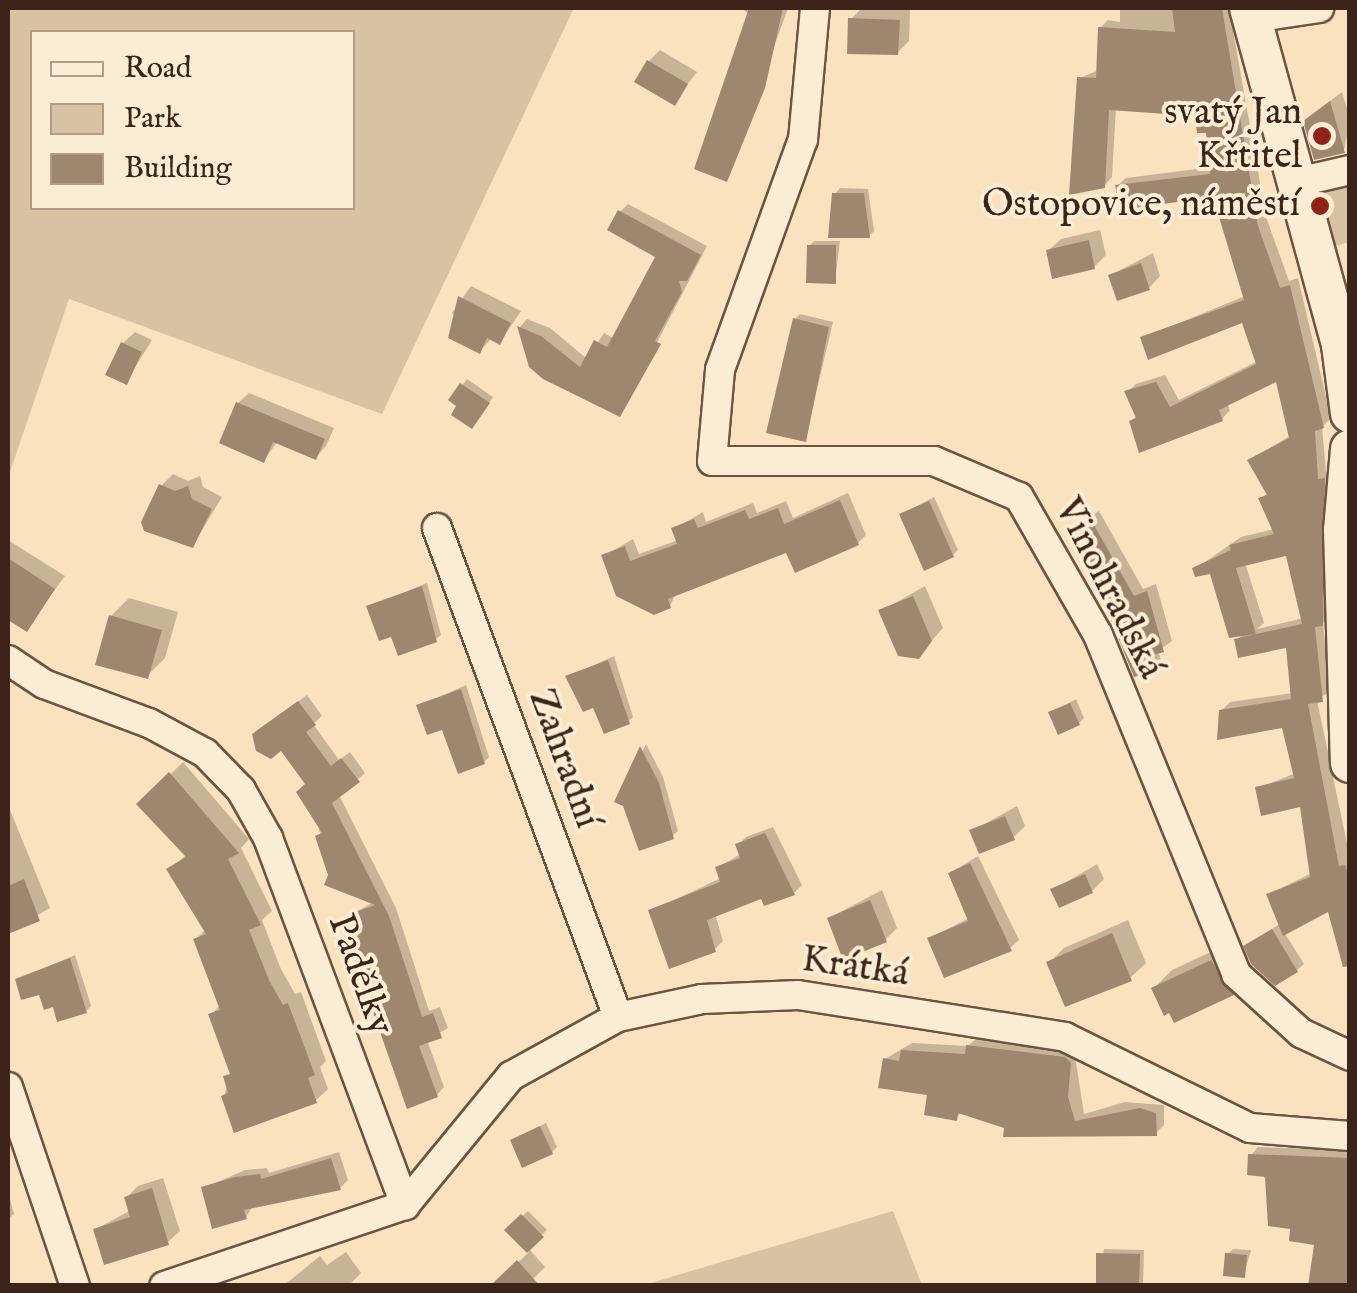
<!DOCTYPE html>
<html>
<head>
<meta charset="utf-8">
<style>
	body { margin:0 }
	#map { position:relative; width:1357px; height:1293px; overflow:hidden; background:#f9e2bd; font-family:"IM FELL English",serif }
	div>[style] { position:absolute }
	.green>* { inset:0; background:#d9c2a1 }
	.shadow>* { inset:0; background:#0003 }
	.building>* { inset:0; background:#9f876f }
	.roads { filter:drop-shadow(2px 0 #6c5443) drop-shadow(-2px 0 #6c5443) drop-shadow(0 2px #6c5443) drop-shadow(0 -2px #6c5443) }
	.street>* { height:28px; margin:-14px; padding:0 14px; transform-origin:14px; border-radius:14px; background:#fbecd4 }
	.secondary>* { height:38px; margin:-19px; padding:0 19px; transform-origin:19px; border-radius:19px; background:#fbecd4 }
	.dots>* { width:28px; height:28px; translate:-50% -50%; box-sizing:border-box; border:5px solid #fbecd4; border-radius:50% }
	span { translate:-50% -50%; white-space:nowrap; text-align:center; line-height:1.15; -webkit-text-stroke:8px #fbecd4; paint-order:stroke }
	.poi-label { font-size:38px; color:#3d241a }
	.right { translate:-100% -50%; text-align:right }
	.street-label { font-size:38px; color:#3d241a }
	.frame { position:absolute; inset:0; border:10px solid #3d241a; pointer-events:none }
	.legend { position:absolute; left:30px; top:30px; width:325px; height:180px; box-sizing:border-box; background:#fbecd4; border:2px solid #af9c8a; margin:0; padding:12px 18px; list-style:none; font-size:30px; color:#3d241a }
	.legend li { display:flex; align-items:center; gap:20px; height:50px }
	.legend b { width:50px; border:2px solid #af9c8a }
</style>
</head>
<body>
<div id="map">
	<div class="green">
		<i style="clip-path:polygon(evenodd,8px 8px,574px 8px,382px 414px,69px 299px,10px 472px,8px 8px,32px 32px,352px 32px,352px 208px,32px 208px,32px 32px)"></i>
		<i style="clip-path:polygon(1349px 176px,1349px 242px,1335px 246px,1321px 183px)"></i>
		<i style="clip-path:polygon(893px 1211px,922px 1285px,644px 1285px)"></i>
	</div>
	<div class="shadow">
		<i style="clip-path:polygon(741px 8px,788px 8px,726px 180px,750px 15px)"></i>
		<i style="clip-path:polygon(862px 8px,910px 9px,909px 41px,897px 53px,851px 19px)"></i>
		<i style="clip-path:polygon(evenodd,1120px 8px,1229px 8px,1266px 217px,1289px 281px,1298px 278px,1331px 418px,1322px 427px,1326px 472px,1332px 471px,1331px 615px,1323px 623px,1330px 691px,1317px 700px,1350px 858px,1350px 976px,1329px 909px,1284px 932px,1304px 964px,1297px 970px,1246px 946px,1281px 923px,1269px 894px,1312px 873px,1302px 804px,1258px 788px,1296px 773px,1284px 725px,1221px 711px,1230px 702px,1293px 693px,1288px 645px,1237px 640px,1244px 633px,1212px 571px,1195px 569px,1241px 537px,1274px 529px,1261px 499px,1268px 492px,1250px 461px,1291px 435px,1278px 379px,1227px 403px,1230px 410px,1222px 419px,1131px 421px,1137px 416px,1127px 392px,1136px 384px,1165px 375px,1179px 400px,1258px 361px,1244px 319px,1143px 338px,1245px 296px,1214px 195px,1117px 186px,1126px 178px,1212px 167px,1208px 130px,1197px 114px,1116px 108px,1112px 177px,1104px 186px,1080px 78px,1099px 70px,1100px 28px,1108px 20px,1120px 22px,1120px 8px,1288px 553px,1304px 618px,1257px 629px,1264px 623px,1245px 563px,1288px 553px)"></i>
		<i style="clip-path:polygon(660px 50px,697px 72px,674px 102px,649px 61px)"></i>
		<i style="clip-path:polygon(1342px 92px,1350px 118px,1344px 151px,1318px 110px)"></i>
		<i style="clip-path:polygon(840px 188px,868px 189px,874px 231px,869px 236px,835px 194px)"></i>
		<i style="clip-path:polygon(628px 204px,707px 246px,620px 414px,532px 365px,520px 327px,527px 319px,550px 328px,587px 359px,604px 333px,615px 339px,659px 256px,620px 212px)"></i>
		<i style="clip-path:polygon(1100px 230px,1106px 255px,1094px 267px,1049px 250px,1061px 239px)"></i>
		<i style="clip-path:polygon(814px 241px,840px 241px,835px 281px,809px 246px)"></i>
		<i style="clip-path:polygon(1153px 253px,1160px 276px,1149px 288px,1111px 275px)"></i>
		<i style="clip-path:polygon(471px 286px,521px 311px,500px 342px,492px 338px,480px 351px,452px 313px)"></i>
		<i style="clip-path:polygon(800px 314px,833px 322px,805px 440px,795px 319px)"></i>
		<i style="clip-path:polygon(135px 332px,152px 340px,126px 382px,123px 343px)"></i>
		<i style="clip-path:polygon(467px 379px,493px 397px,477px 421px,452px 400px)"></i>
		<i style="clip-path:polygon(249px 393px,334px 428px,326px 446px,316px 457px,278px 441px,264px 460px,238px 403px)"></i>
		<i style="clip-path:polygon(173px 474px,188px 481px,200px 476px,203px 487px,222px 497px,193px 545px,161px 486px)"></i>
		<i style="clip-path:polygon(848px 493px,866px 535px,858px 543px,788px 550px,676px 593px,670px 606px,604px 556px,633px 539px,639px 554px,678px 540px,674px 529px,703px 512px,706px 522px,753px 503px,757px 513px,786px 501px,793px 518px)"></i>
		<i style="clip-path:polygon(934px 497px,958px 550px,953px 555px,902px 514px)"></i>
		<i style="clip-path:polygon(1099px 511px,1143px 589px,1156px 584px,1172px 641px,1158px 651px,1161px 660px,1152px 669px,1068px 532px)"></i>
		<i style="clip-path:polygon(8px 540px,65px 576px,26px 629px,8px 616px)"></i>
		<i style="clip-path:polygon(427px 583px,441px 635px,435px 640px,392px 634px,369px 607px)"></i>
		<i style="clip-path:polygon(925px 586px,943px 628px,918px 656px,881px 611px)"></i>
		<i style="clip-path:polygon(129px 598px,178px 612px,165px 658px,147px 676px,111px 616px)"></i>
		<i style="clip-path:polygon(614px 656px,633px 717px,628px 722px,595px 705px,568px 677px)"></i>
		<i style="clip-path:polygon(466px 685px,489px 757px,484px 762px,419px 706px)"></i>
		<i style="clip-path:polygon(307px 695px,322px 716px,313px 724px,339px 760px,350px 752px,365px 773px,339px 795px,396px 908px,429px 1011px,440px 1007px,448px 1028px,427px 1040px,444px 1087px,437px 1095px,342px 919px,374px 902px,330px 875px,308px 783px,263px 727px)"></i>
		<i style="clip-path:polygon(1076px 699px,1084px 718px,1079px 723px,1051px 713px)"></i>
		<i style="clip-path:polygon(646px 744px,663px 777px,678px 831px,672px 836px,618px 801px)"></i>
		<i style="clip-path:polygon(183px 762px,249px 839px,241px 848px,272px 911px,262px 920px,280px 967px,295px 994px,301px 992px,326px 1061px,320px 1067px,328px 1089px,315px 1101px,224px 1096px,232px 1071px,211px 1015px,221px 1004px,196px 939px,206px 929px,169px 870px,187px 854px,140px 804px)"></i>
		<i style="clip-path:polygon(8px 805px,50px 908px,8px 932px)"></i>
		<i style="clip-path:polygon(1017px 806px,1025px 826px,1013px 838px,972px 831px)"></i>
		<i style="clip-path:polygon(773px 827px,802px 885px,794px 893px,763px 896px,715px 914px,723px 941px,715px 949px,651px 911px,721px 878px,718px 867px,741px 854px,738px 845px,746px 837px)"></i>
		<i style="clip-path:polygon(978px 856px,1019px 940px,1010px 948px,930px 938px,969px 918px,950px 873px)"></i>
		<i style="clip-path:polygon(1097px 864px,1104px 879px,1092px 891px,1053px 890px)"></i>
		<i style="clip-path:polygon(882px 890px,897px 928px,885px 940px,829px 918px)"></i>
		<i style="clip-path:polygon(1128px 920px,1146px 963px,1130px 978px,1049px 963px,1064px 948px)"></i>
		<i style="clip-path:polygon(1230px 943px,1250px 976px,1232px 993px,1154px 988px,1172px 970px)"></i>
		<i style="clip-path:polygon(75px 955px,91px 1006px,86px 1011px,55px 1004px,18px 979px)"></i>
		<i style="clip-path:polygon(977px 1038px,1074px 1049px,1084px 1114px,1125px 1102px,1164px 1105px,1164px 1125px,1156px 1133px,1007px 1127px,962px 1112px,956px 1118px,885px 1059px,912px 1043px,968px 1046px)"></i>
		<i style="clip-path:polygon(546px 1123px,557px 1147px,552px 1152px,513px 1140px)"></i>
		<i style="clip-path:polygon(1258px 1147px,1350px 1150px,1350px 1286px,1317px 1243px,1293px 1226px,1251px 1155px)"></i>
		<i style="clip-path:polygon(339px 1152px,348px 1180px,340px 1188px,253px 1206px,246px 1217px,204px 1188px,245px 1170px,267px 1168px,269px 1173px)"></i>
		<i style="clip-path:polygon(163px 1178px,180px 1231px,168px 1242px,96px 1229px,131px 1210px,127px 1197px,138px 1186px)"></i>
		<i style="clip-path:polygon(8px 1191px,14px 1214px,8px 1219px)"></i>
		<i style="clip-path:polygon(528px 1211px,547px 1230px,528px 1248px,545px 1267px,533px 1279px,540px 1286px,494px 1286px,529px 1252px,507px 1230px)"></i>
		<i style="clip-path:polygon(1104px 1249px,1144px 1250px,1143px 1286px,1098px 1286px)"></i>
		<i style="clip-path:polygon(1233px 1249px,1251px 1250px,1244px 1275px,1228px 1254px)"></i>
		<i style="clip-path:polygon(346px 1252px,361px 1273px,348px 1286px,283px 1286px,320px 1256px,327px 1265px)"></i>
	</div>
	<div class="building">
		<i style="clip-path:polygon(749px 8px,783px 8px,765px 88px,727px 182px,694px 169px)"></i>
		<i style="clip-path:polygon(1172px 8px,1222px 8px,1258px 226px,1280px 288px,1290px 285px,1324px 428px,1315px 431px,1318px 479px,1325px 478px,1323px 626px,1315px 627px,1323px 702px,1308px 704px,1339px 866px,1345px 865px,1350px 880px,1350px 966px,1343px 967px,1328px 912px,1283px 936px,1266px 894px,1310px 877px,1300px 807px,1261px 816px,1255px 787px,1294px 778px,1282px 728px,1217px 740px,1219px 710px,1291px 699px,1286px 648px,1238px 658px,1234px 639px,1302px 624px,1286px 556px,1236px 568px,1256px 634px,1229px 638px,1210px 574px,1195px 577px,1192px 568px,1231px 550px,1229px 545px,1274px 534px,1258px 498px,1267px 495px,1247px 460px,1289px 438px,1276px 382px,1219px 410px,1223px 421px,1139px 453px,1129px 421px,1136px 418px,1124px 391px,1156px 382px,1170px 407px,1256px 364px,1242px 323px,1148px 360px,1140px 337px,1244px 300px,1213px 197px,1120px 210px,1115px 185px,1210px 174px,1206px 133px,1197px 133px,1195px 116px,1109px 110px,1105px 188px,1069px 195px,1077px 77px,1096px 78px,1098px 27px,1175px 32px)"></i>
		<i style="clip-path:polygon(848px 18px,900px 20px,898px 55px,847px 54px)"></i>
		<i style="clip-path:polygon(647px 60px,688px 84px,675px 106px,634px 82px)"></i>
		<i style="clip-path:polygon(1330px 101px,1345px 153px,1314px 160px,1303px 121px)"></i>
		<i style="clip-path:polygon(832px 193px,864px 193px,870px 238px,828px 238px)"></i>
		<i style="clip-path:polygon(618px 210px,701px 255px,687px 281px,679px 281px,682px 292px,655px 341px,661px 344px,620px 417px,543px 379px,529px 367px,517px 326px,541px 336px,580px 367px,594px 340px,607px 347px,655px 257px,607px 230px)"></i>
		<i style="clip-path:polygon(1089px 240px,1095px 269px,1052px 279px,1046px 250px)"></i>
		<i style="clip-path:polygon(807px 245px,836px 245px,836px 284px,806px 283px)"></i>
		<i style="clip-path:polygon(1141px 263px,1150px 290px,1117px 301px,1108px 275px)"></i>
		<i style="clip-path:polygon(458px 296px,511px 323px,500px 345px,487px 338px,480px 354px,448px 338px)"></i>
		<i style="clip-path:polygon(793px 318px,829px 327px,806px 442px,766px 433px)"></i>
		<i style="clip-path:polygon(121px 342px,142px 352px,127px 385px,105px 375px)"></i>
		<i style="clip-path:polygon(460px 383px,490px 403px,472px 429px,451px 415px,456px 406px,448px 400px)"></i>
		<i style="clip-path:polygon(236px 402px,325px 439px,316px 460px,273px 442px,264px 463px,219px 443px)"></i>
		<i style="clip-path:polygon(159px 484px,175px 491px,188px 486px,192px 499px,212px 509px,193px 548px,144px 531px,141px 522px)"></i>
		<i style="clip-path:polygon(840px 500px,859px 545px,795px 573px,786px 553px,668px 599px,671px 608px,654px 615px,616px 596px,601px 555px,625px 546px,630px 561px,677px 544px,671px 528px,694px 519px,698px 528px,745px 510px,749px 519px,778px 508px,784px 524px)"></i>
		<i style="clip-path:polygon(929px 501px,954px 557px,924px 571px,899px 514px)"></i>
		<i style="clip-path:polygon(1090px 518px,1134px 596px,1147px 591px,1164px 652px,1149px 656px,1154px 671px,1134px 677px,1088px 563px,1065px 532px)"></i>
		<i style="clip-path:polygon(8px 558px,55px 589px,27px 632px,8px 620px)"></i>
		<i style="clip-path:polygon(422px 586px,437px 642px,398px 656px,391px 637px,379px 641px,366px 606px)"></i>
		<i style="clip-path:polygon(913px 596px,932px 641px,919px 659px,898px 656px,878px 610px)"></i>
		<i style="clip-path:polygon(109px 615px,162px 630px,148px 679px,95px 665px)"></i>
		<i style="clip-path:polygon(608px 660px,630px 724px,604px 734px,593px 708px,583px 712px,565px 676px)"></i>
		<i style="clip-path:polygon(461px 689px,485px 764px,458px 774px,442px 730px,427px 735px,416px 705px)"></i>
		<i style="clip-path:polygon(298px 701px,316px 725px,306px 732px,331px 766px,341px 758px,360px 782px,332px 803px,389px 916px,422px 1017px,433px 1013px,442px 1038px,419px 1046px,438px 1097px,407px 1109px,340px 918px,375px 905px,324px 885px,328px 875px,315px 836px,322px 833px,296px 792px,305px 784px,281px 751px,271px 759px,256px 751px,252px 734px)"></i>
		<i style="clip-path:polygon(1070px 703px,1080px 725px,1058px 735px,1048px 712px)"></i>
		<i style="clip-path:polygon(640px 746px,659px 783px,674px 839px,639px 851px,623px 806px,614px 802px)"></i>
		<i style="clip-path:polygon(169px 772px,239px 853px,228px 859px,261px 925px,249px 930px,269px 980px,283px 1005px,288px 1003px,315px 1075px,308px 1078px,317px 1103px,234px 1133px,221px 1096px,228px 1093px,223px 1076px,230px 1074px,208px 1014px,220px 1010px,193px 939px,206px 934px,166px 869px,186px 857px,136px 804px)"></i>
		<i style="clip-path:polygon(1005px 816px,1015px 840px,979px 854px,969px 830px)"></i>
		<i style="clip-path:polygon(765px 833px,795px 895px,764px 906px,761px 899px,707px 920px,716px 952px,669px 969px,648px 910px,720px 882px,715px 867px,740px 858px,735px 844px)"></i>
		<i style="clip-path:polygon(970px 863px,1012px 951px,944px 978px,927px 938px,968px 921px,948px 873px)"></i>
		<i style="clip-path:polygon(1085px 874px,1093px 893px,1059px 908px,1050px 889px)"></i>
		<i style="clip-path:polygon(24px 879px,40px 921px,8px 934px,8px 886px)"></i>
		<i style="clip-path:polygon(870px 900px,887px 942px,843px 960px,827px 918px)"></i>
		<i style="clip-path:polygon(1272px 929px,1298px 972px,1275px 986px,1251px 964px,1243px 946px)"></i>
		<i style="clip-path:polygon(1112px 933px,1132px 981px,1065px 1007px,1046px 962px)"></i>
		<i style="clip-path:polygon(70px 958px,87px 1013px,57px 1022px,53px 1007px,44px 1010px,39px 995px,21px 1000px,15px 979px)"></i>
		<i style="clip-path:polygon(1211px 960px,1234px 995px,1174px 1023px,1169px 1013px,1164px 1016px,1151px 988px)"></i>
		<i style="clip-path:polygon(966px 1045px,1065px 1057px,1071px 1063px,1068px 1097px,1075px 1121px,1140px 1108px,1156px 1113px,1157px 1136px,1003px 1137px,1004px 1128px,958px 1113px,957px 1121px,924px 1115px,927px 1095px,878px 1088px,883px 1058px,899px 1061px,901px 1050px,965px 1054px)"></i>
		<i style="clip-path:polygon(540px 1126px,553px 1154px,522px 1168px,510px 1140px)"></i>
		<i style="clip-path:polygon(1248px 1154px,1350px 1158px,1350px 1286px,1308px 1286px,1314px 1245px,1289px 1241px,1290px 1229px,1268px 1226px,1265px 1177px,1247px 1175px)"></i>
		<i style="clip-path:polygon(331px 1158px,341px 1190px,244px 1210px,247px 1219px,212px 1229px,201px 1187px,235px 1177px,260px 1174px,261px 1179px)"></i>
		<i style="clip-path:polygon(152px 1188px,169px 1245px,104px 1265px,93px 1229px,130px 1217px,124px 1197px)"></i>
		<i style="clip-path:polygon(521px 1214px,544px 1237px,527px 1253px,504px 1230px)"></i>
		<i style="clip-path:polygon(1096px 1253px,1140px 1254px,1139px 1286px,1096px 1286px)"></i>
		<i style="clip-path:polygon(1225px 1253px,1247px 1255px,1245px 1278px,1223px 1276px)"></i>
		<i style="clip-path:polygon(517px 1260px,540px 1286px,490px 1286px)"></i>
	</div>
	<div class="roads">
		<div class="street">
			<i style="left:815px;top:8px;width:132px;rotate:95.2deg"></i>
			<i style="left:803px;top:139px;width:245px;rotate:109.8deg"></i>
			<i style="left:720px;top:370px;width:91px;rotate:95deg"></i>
			<i style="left:712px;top:461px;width:222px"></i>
			<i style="left:934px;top:461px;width:92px;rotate:23deg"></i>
			<i style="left:1019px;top:497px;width:159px;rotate:60.2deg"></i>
			<i style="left:1098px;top:635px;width:366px;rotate:67.8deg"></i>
			<i style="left:1236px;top:974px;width:88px;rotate:42.2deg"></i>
			<i style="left:1301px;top:1033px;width:54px;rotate:25.1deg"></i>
			<i style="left:1252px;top:18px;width:68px;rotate:-8.5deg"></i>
			<i style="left:1311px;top:179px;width:40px;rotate:-13deg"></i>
			<i style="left:437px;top:528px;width:521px;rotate:69.69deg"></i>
			<i style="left:8px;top:660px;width:43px;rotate:33.7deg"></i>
			<i style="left:44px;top:684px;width:112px;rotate:20.4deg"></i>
			<i style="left:149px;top:723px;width:64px;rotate:28.2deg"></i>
			<i style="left:205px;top:753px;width:52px;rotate:45.8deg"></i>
			<i style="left:241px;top:790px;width:55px;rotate:60.6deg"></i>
			<i style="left:268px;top:838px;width:392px;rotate:69.5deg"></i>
			<i style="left:405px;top:1205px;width:254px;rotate:161.4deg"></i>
			<i style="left:8px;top:1087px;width:210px;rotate:71.4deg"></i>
			<i style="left:405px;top:1205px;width:167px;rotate:-50.6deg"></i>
			<i style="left:511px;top:1076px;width:122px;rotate:-28.9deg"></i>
			<i style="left:618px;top:1017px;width:86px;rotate:-12.1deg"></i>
			<i style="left:702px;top:999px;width:96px;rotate:-2.4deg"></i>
			<i style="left:798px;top:995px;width:270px;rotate:8.9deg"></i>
			<i style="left:1065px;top:1037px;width:206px;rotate:26.2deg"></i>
			<i style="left:1250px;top:1128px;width:100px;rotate:4.6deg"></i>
		</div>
		<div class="secondary">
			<i style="left:1249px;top:8px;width:349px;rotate:74.7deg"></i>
			<i style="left:1341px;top:345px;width:69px;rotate:82.5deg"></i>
			<i style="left:1350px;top:449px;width:81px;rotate:94.9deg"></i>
			<i style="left:1343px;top:530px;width:233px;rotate:88.3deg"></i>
		</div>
	</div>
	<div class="dots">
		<i style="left:1322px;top:136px;background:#8f2418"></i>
		<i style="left:1320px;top:206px;background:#8f2418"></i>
	</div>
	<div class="poi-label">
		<span class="right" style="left:1302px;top:136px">svatý Jan<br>Křtitel</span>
		<span class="right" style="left:1300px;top:206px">Ostopovice, náměstí</span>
	</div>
	<div class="street-label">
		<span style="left:1108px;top:589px;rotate:63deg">Vinohradská</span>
		<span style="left:563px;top:759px;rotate:70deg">Zahradní</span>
		<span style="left:855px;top:968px;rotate:8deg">Krátká</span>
		<span style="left:359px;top:975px;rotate:70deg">Padělky</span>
	</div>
	<div class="frame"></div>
	<ul class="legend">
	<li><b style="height:12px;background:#fbecd4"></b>Road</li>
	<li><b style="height:28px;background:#d9c2a1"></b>Park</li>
	<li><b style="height:28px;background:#9f876f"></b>Building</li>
	</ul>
</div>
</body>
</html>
